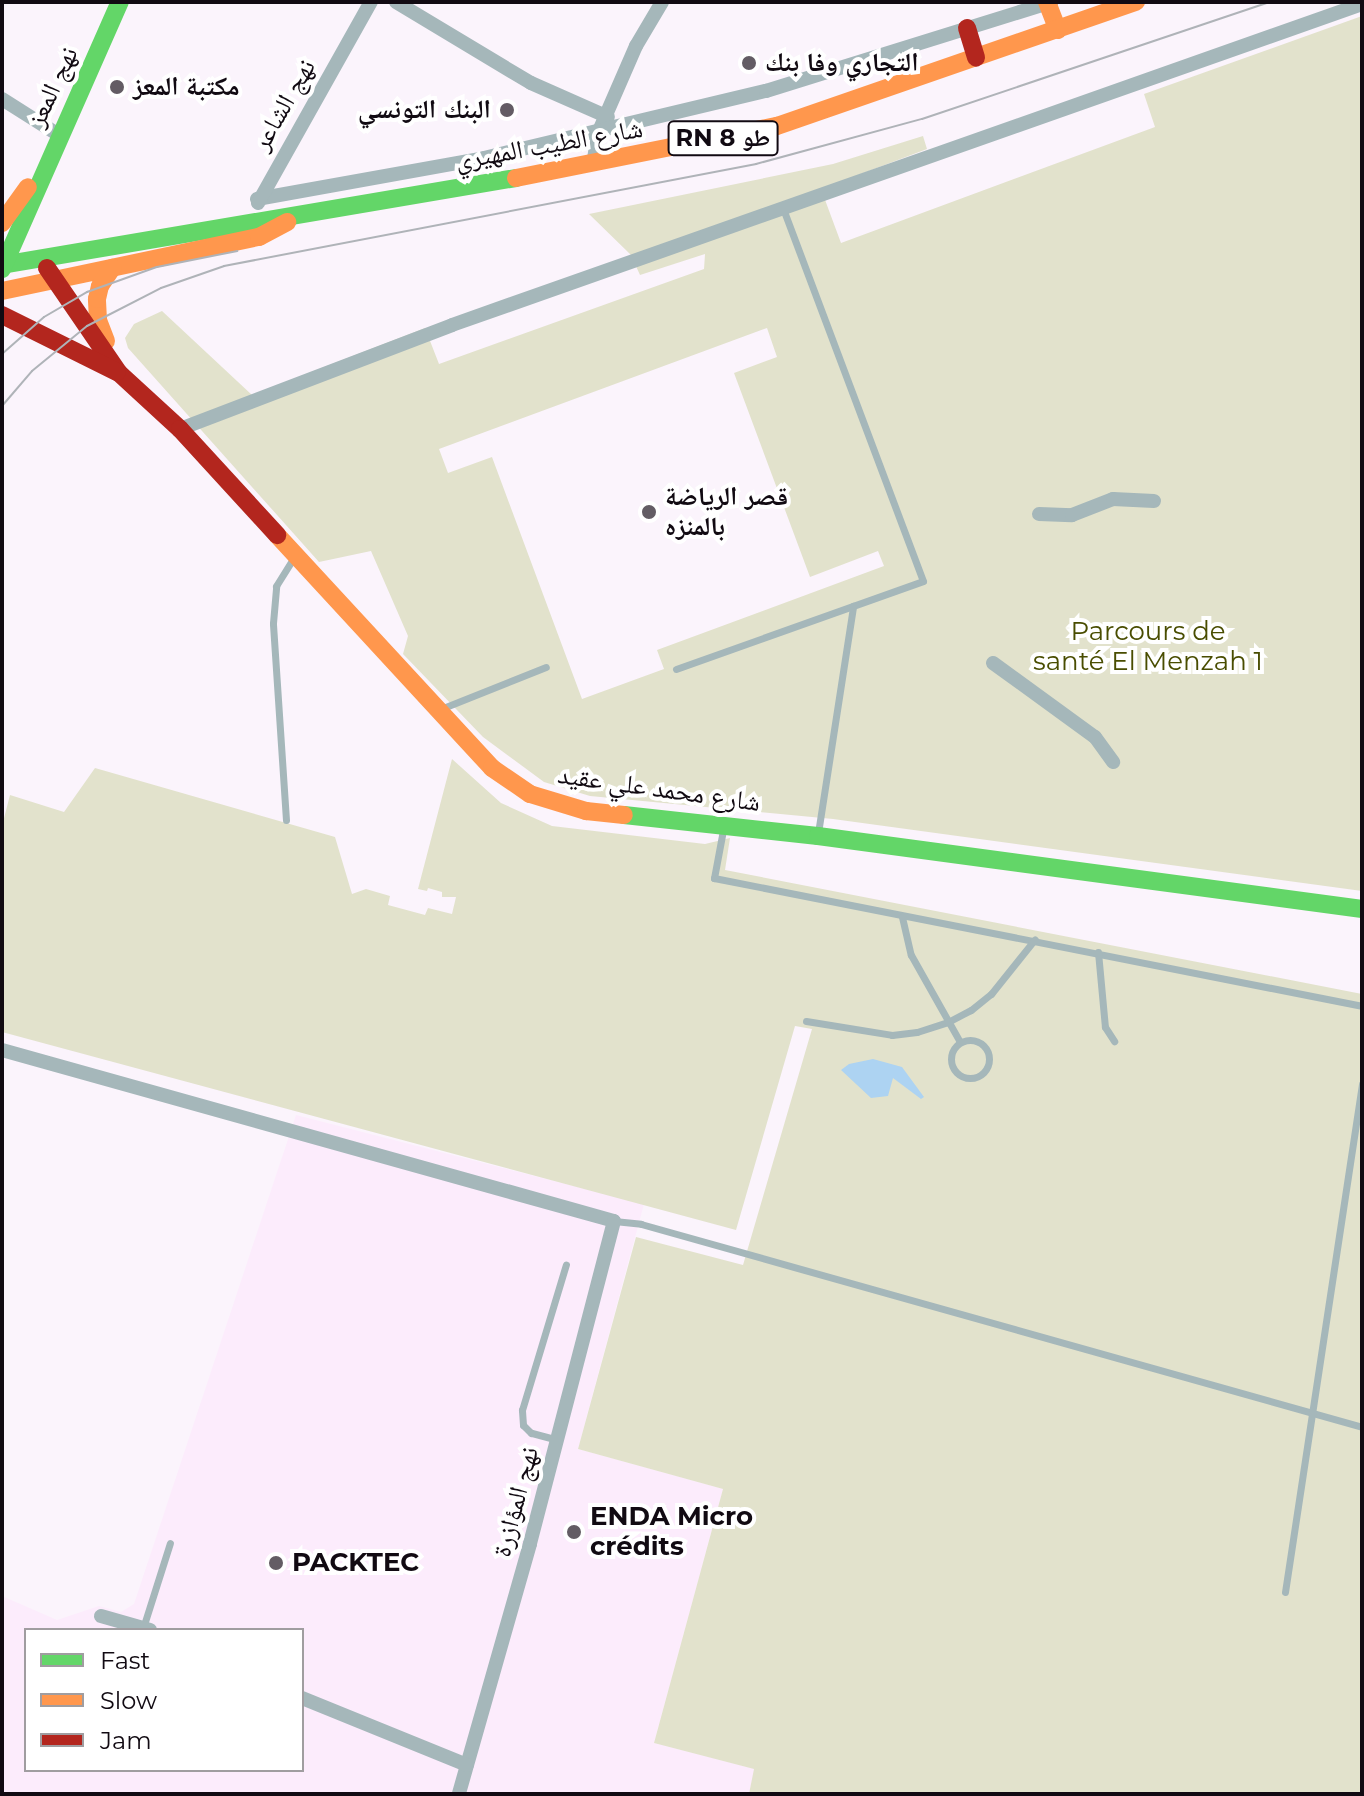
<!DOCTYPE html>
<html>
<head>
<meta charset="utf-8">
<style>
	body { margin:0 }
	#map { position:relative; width:1364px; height:1796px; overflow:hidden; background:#fbf4fc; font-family:Montserrat,"Noto Naskh Arabic",sans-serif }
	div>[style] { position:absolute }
	.built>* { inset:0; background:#fcecfc }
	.green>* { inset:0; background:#e2e2cc }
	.water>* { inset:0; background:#add3f2 }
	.lane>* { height:7px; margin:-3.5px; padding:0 3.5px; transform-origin:3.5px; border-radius:3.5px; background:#a5b7ba }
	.lane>.ring { margin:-3.5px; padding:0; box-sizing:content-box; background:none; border:7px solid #a5b7ba; border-radius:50% }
	.street>* { height:14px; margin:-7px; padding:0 7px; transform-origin:7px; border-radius:7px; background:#a5b7ba }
	.fast>* { height:18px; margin:-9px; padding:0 9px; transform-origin:9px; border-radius:9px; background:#63d668 }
	.slow>* { height:18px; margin:-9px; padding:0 9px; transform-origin:9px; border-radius:9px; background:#ff974d }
	.jam>* { height:18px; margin:-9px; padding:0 9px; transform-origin:9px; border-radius:9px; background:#b3261e }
	.tram>* { height:2px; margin:-1px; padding:0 1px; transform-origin:1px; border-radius:1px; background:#afb3b8 }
	.dots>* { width:22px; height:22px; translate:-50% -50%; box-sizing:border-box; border:4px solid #fff; border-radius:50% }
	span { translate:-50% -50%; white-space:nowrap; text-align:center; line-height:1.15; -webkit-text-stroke:8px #fff; paint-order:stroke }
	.shield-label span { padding:2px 6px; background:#fff; border:2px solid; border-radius:6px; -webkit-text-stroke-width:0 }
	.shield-label { font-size:24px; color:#110a12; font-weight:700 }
	.poi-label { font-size:26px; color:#110a12; font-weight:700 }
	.left { translate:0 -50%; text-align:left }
	.right { translate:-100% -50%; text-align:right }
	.street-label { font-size:26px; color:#110a12 }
	.park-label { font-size:26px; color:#494d01 }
	.frame { position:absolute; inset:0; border:4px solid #110a12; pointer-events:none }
	.legend { position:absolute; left:24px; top:1628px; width:280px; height:144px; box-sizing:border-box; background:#fff; border:2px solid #a09da0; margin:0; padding:10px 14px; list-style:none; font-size:24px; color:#110a12 }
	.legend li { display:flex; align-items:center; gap:16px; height:40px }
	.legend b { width:40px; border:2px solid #a09da0 }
</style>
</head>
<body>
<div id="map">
	<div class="built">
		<i style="clip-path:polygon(evenodd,296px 1115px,644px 1204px,578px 1449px,723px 1489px,654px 1743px,755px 1769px,749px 1794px,2px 1794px,2px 1596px,57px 1620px,99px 1606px,121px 1612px,134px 1604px,296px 1115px,26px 1630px,302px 1630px,302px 1770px,26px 1770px,26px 1630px)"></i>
	</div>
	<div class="green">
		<i style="clip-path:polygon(evenodd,1362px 16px,1362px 891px,833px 819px,590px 796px,544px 782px,483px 737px,403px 654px,408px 636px,371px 551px,319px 562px,128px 348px,125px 338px,134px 324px,162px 311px,252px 395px,425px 328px,439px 364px,704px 269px,705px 254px,640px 275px,631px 255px,589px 214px,833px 164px,923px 136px,927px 149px,821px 189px,841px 243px,1155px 127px,1144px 94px,1362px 16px,767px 328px,777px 357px,734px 373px,810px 577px,878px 551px,884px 566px,657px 650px,664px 669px,582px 699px,492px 457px,448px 473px,439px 449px,767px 328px)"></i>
		<i style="clip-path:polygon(452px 759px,501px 803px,552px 826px,705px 844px,730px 838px,725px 870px,1362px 994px,1362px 1794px,749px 1794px,754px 1769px,654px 1743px,723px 1489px,578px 1449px,636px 1237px,743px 1265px,812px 1029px,795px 1026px,736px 1230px,2px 1032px,2px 826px,10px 795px,64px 812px,95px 768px,335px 837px,352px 894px,366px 889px,390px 896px,388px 905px,425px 915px,428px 908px,452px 914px,456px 897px,442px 897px,442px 892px,428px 888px,427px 891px,418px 889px)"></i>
	</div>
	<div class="water">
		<i style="clip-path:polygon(873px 1059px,902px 1067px,924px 1097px,921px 1099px,893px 1078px,888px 1096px,871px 1098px,841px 1070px,849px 1064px)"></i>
	</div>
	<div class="lane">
		<i style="left:676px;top:669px;width:262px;rotate:-19.6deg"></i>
		<i style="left:923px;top:581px;width:395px;rotate:-110.6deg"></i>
		<i style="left:438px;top:710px;width:116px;rotate:-21.7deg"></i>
		<i style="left:286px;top:820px;width:197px;rotate:-93.8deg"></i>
		<i style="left:273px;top:623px;width:37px;rotate:-85deg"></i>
		<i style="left:276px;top:586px;width:34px;rotate:-58deg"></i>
		<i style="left:723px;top:830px;width:49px;rotate:100.6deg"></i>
		<i style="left:714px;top:878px;width:661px;rotate:11.17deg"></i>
		<i style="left:818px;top:833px;width:230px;rotate:-81.2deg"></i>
		<i style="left:902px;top:917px;width:39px;rotate:77deg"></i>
		<i style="left:911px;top:955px;width:100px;rotate:60.6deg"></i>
		<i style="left:1098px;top:952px;width:75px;rotate:84.7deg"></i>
		<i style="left:1105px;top:1027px;width:17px;rotate:57deg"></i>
		<i style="left:806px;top:1021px;width:87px;rotate:9.2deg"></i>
		<i style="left:892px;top:1035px;width:25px;rotate:-7deg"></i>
		<i style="left:917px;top:1032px;width:33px;rotate:-18deg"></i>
		<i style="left:948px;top:1022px;width:26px;rotate:-28deg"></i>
		<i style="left:971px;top:1010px;width:26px;rotate:-39deg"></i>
		<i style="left:991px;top:994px;width:70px;rotate:-51.3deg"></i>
		<i class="ring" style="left:951px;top:1040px;width:31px;height:31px"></i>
		<i style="left:614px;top:1221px;width:27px;rotate:6deg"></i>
		<i style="left:641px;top:1224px;width:749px;rotate:15.72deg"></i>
		<i style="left:558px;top:1440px;width:28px;rotate:-165deg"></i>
		<i style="left:531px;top:1433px;width:11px;rotate:-135deg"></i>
		<i style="left:523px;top:1425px;width:15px;rotate:-94deg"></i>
		<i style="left:522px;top:1410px;width:152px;rotate:-73.2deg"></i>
		<i style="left:1285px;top:1592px;width:514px;rotate:-81.38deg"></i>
		<i style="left:143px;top:1628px;width:89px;rotate:-72.4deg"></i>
	</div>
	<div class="street">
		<i style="left:396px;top:2px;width:157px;rotate:31deg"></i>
		<i style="left:531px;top:83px;width:84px;rotate:23.8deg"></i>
		<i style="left:2px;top:99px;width:67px;rotate:32.3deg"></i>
		<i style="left:593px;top:164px;width:34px;rotate:-80deg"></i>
		<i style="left:599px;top:131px;width:93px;rotate:-66.5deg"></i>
		<i style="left:636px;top:46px;width:51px;rotate:-59.4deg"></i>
		<i style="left:257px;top:199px;width:231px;rotate:-10.2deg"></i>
		<i style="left:484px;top:158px;width:290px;rotate:-13.4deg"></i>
		<i style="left:766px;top:91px;width:299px;rotate:-17.3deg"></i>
		<i style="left:258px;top:203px;width:231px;rotate:-60.7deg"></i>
		<i style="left:180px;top:429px;width:291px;rotate:-20.9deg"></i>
		<i style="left:452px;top:325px;width:965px;rotate:-19.43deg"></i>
		<i style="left:1039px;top:514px;width:33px;rotate:2deg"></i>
		<i style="left:1072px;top:515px;width:44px;rotate:-21.3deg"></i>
		<i style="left:1113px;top:499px;width:41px;rotate:2.8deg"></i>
		<i style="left:993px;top:663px;width:126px;rotate:36deg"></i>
		<i style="left:1095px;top:737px;width:31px;rotate:54deg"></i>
		<i style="left:2px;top:1050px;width:635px;rotate:15.61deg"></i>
		<i style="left:614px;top:1221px;width:334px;rotate:104.6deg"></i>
		<i style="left:530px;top:1544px;width:260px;rotate:105.9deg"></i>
		<i style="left:101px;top:1616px;width:51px;rotate:15.9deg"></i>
		<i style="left:302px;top:1698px;width:178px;rotate:22.1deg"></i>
	</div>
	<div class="fast">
		<i style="left:2px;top:265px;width:521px;rotate:-9.61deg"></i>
		<i style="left:2px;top:269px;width:292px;rotate:-66.2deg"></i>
		<i style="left:624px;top:815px;width:195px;rotate:6.2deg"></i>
		<i style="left:818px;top:836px;width:549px;rotate:7.64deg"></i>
	</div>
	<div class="slow">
		<i style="left:1047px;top:2px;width:30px;rotate:69deg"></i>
		<i style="left:516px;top:178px;width:266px;rotate:-11.3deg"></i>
		<i style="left:777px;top:126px;width:380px;rotate:-19.1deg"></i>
		<i style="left:2px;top:223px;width:44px;rotate:-54.2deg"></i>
		<i style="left:2px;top:291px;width:263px;rotate:-11.9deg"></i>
		<i style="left:259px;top:237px;width:32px;rotate:-28deg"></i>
		<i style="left:106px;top:341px;width:22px;rotate:-111deg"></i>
		<i style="left:98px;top:320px;width:21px;rotate:-93deg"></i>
		<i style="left:97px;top:299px;width:13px;rotate:-77deg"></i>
		<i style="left:100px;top:286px;width:22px;rotate:-56deg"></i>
		<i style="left:277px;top:535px;width:317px;rotate:47.3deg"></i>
		<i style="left:492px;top:768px;width:46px;rotate:34.4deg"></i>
		<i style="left:530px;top:794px;width:59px;rotate:16.9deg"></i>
		<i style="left:586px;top:811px;width:38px;rotate:6deg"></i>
	</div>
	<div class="jam">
		<i style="left:967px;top:28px;width:31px;rotate:73deg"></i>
		<i style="left:47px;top:268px;width:127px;rotate:55.6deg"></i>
		<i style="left:119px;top:373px;width:83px;rotate:42.6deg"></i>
		<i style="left:180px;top:429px;width:144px;rotate:47.5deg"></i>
		<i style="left:2px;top:315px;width:128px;rotate:26.4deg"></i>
	</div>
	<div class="tram">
		<i style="left:2px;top:354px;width:56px;rotate:-41.4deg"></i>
		<i style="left:44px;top:317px;width:50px;rotate:-30.2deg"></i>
		<i style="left:87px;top:292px;width:74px;rotate:-19.7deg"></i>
		<i style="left:157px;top:267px;width:82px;rotate:-11.3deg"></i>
		<i style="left:2px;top:406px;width:46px;rotate:-49.4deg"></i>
		<i style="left:32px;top:371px;width:71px;rotate:-39.3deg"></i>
		<i style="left:87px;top:326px;width:83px;rotate:-27.2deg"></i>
		<i style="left:161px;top:288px;width:67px;rotate:-19.2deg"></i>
		<i style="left:224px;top:266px;width:542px;rotate:-10.85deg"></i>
		<i style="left:756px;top:164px;width:172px;rotate:-15.2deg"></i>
		<i style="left:922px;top:119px;width:366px;rotate:-18.6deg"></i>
	</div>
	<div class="dots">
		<i style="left:749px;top:63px;background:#635c64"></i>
		<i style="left:117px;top:87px;background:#635c64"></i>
		<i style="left:507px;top:110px;background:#635c64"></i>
		<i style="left:649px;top:512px;background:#635c64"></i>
		<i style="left:574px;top:1532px;background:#635c64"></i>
		<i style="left:276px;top:1563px;background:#635c64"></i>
	</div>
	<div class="shield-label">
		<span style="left:723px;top:138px">RN 8 طو</span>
	</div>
	<div class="poi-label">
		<span class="left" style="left:765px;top:63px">التجاري وفا بنك</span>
		<span class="left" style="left:133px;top:87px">مكتبة المعز</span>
		<span class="right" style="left:491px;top:110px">البنك التونسي</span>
		<span class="left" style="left:665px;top:512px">قصر الرياضة<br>بالمنزه</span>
		<span class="left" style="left:590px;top:1532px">ENDA Micro<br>crédits</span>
		<span class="left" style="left:292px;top:1563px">PACKTEC</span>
	</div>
	<div class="street-label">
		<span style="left:53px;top:87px;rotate:-65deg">نهج المعز</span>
		<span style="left:284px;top:105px;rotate:-60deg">نهج الشاعر</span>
		<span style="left:549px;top:145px;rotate:-10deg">شارع الطيب المهيري</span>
		<span style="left:659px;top:789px;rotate:8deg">شارع محمد علي عقيد</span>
		<span style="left:516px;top:1502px;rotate:-75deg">نهج المؤازرة</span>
	</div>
	<div class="park-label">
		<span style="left:1148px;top:647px">Parcours de<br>santé El Menzah 1</span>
	</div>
	<div class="frame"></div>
	<ul class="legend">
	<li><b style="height:10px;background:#63d668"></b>Fast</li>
	<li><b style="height:10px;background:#ff974d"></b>Slow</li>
	<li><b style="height:10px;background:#b3261e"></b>Jam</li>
	</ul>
</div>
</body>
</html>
